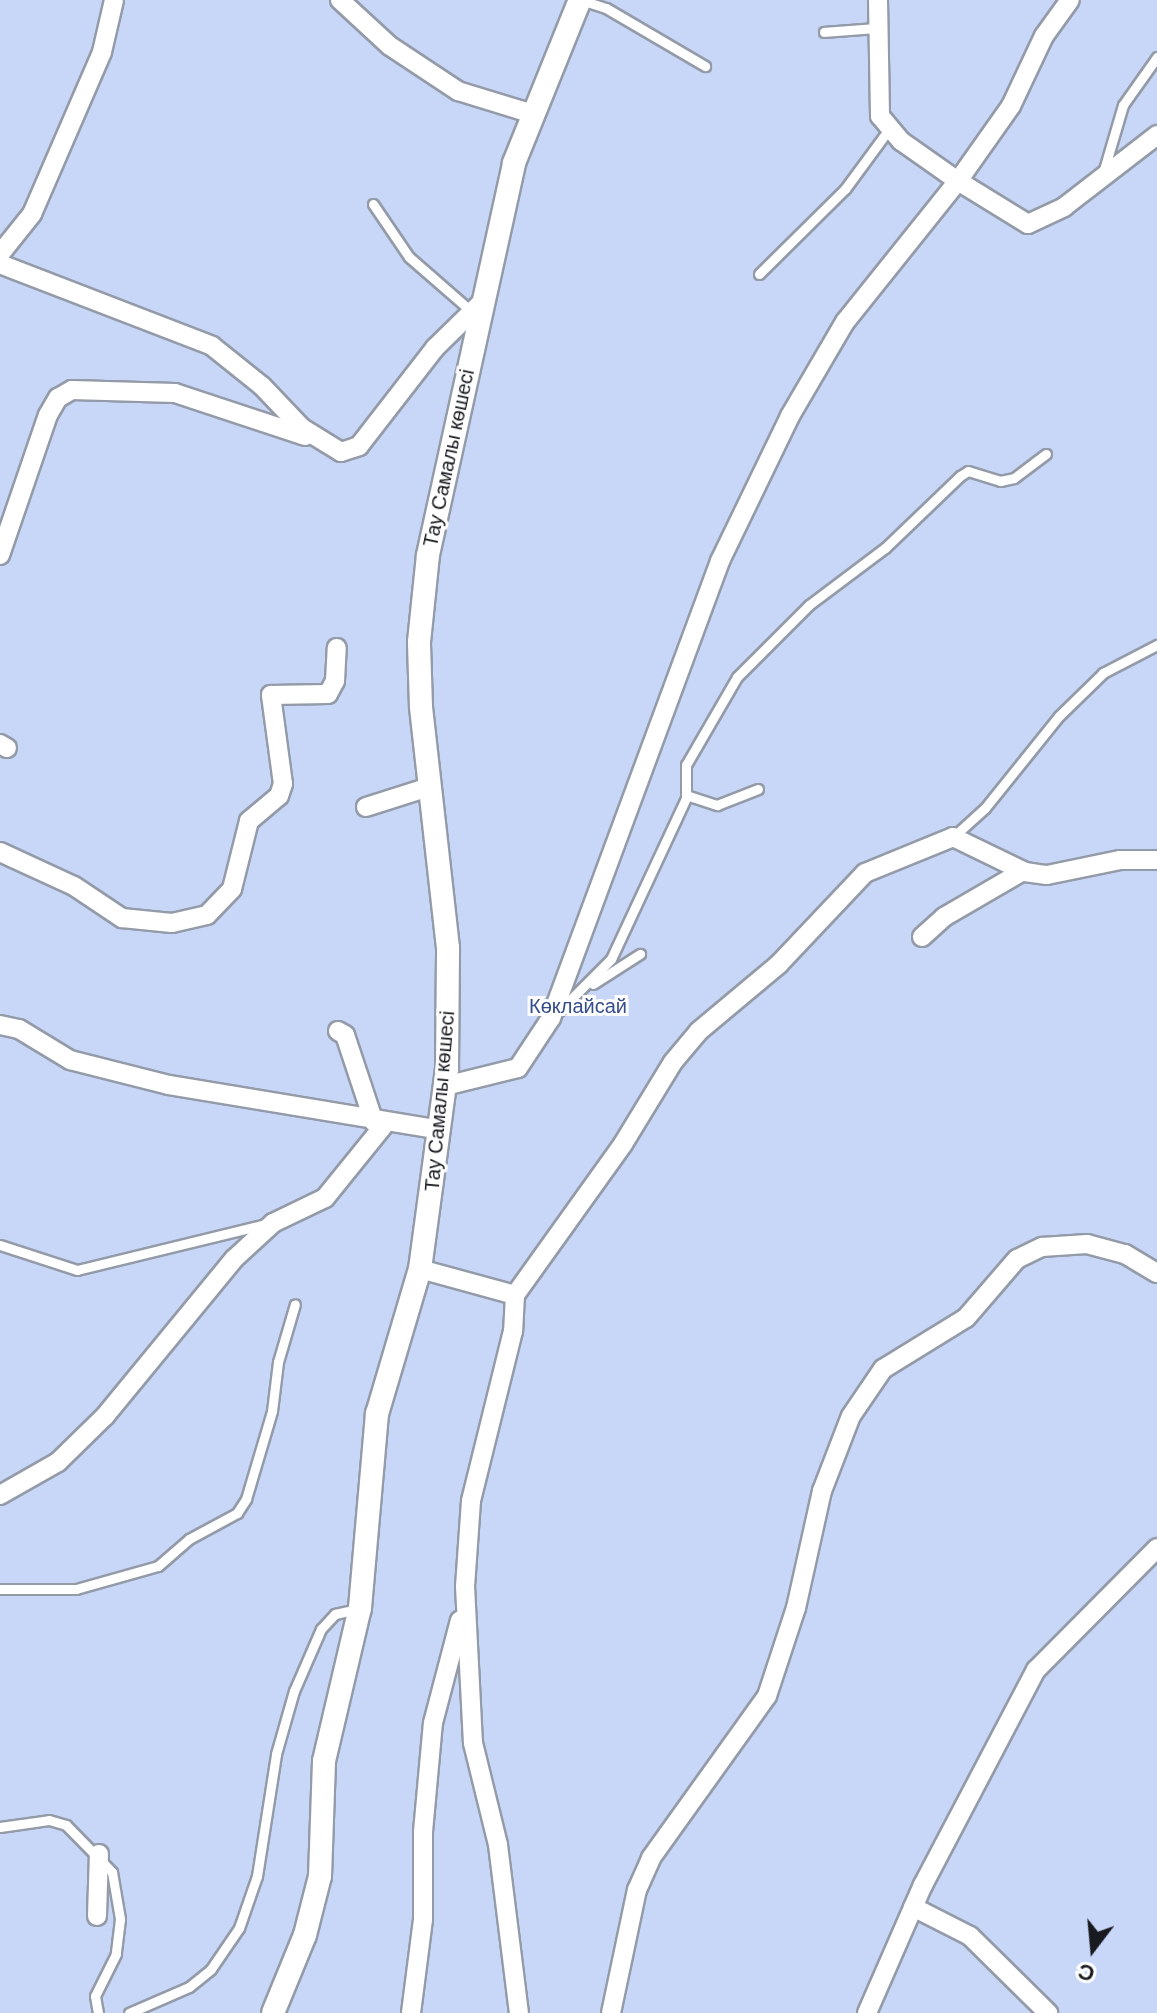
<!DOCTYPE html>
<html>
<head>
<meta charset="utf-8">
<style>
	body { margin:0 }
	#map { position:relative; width:1157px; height:2013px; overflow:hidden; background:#f6f9ff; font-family:"DM Sans",sans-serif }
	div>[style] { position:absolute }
	.green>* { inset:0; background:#c8d7f8 }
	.roads { filter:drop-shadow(2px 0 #949ba8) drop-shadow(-2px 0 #949ba8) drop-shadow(0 2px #949ba8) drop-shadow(0 -2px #949ba8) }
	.service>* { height:9px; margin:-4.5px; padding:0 4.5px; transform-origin:4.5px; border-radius:4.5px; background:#fff }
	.minor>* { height:18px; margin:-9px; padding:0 9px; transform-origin:9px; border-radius:9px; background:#fff }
	.tertiary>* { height:22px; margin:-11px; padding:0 11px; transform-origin:11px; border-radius:11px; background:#fff }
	span { translate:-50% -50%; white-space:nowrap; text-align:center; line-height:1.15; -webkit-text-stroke:6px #fff; paint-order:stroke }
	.street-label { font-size:20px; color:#181a1f }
	.park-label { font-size:20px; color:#354e8b }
	.north { position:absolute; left:1053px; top:1909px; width:80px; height:80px; -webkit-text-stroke:6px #fff; paint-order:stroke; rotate:196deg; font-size:22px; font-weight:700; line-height:32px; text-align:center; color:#181a1f }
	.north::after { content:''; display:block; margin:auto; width:28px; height:36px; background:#181a1f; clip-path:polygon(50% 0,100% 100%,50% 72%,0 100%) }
</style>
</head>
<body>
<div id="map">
	<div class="green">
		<i style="clip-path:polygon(0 0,1157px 0,1157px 2013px,0 2013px)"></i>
	</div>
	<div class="roads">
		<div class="service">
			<i style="left:581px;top:0;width:26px;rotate:18deg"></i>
			<i style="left:606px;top:8px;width:115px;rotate:30.4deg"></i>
			<i style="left:824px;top:32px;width:51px;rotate:-4.5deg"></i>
			<i style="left:1103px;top:173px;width:71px;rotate:-73.6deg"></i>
			<i style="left:1123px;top:105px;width:59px;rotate:-54.7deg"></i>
			<i style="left:373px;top:204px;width:64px;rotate:55.8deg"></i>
			<i style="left:409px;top:257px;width:84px;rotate:41.1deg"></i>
			<i style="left:759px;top:274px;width:121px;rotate:-44.7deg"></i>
			<i style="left:845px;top:189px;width:74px;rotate:-53.7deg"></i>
			<i style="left:686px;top:795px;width:33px;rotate:18deg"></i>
			<i style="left:717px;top:805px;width:44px;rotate:-21.3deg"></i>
			<i style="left:953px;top:837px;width:43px;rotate:-42.2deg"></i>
			<i style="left:985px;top:808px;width:118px;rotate:-51.2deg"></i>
			<i style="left:1059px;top:716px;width:62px;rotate:-44.3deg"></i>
			<i style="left:1103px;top:673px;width:61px;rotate:-27.4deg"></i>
			<i style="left:593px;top:984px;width:56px;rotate:-32.6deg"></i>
			<i style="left:554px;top:1016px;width:81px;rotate:-45deg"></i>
			<i style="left:611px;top:959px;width:178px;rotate:-65deg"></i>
			<i style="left:686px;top:798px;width:33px;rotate:-90deg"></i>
			<i style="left:686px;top:765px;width:102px;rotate:-59.9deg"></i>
			<i style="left:737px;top:677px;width:102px;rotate:-45deg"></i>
			<i style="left:809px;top:605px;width:95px;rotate:-36.9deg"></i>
			<i style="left:885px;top:548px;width:104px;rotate:-43.8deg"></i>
			<i style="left:960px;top:476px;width:9px;rotate:-32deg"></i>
			<i style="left:968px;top:471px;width:34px;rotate:17deg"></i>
			<i style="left:1000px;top:481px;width:14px;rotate:-12deg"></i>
			<i style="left:1014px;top:478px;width:40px;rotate:-37deg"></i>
			<i style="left:0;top:1245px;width:81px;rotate:18deg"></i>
			<i style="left:77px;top:1270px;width:195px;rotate:-13.7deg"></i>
			<i style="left:0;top:1589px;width:76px"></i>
			<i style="left:76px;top:1589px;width:85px;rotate:-15.7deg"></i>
			<i style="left:158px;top:1566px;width:41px;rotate:-41.1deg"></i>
			<i style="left:189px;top:1539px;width:55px;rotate:-28.4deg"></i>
			<i style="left:237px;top:1513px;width:17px;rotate:-57deg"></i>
			<i style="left:246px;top:1499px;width:92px;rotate:-73.5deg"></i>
			<i style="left:272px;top:1411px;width:49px;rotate:-83deg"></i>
			<i style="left:278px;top:1362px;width:60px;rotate:-73.7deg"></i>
			<i style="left:0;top:1827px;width:49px;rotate:-8.1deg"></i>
			<i style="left:49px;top:1820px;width:18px;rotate:16deg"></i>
			<i style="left:66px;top:1825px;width:66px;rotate:45.6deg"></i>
			<i style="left:112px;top:1872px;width:48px;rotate:80.3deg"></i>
			<i style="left:120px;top:1919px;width:35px;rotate:97deg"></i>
			<i style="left:116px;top:1954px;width:47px;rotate:116.6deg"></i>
			<i style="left:95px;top:1996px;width:17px;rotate:80deg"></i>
			<i style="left:129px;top:2013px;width:65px;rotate:-23.4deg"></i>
			<i style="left:189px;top:1987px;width:28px;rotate:-39deg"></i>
			<i style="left:211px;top:1969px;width:50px;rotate:-55.7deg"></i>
			<i style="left:239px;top:1928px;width:55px;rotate:-70.9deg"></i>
			<i style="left:257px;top:1876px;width:123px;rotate:-81.1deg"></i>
			<i style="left:276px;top:1754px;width:66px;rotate:-74.1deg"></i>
			<i style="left:294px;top:1691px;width:68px;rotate:-66.5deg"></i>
			<i style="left:321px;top:1629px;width:21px;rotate:-47deg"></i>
			<i style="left:335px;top:1614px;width:22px;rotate:-13deg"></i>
		</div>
		<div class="minor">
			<i style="left:340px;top:0;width:68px;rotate:42.6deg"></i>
			<i style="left:390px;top:46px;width:82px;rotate:33.5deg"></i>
			<i style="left:458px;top:91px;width:78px;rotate:17deg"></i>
			<i style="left:878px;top:0;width:116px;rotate:89deg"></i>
			<i style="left:880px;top:116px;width:33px;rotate:50deg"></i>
			<i style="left:901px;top:141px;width:70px;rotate:35.1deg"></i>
			<i style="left:958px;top:181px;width:92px;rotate:-54.8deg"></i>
			<i style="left:1011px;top:106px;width:77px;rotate:-64.8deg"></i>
			<i style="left:1044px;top:36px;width:44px;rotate:-54.2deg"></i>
			<i style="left:0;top:254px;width:51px;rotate:-51.3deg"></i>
			<i style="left:32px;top:214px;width:176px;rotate:-66.6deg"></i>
			<i style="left:102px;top:52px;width:53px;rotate:-77deg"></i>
			<i style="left:0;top:264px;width:227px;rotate:21.1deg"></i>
			<i style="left:212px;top:346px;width:64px;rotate:38.7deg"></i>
			<i style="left:262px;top:386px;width:58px;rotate:46.4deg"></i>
			<i style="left:302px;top:428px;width:46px;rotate:31.6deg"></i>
			<i style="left:341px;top:452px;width:19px;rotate:-18deg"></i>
			<i style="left:359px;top:446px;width:124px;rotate:-52.2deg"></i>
			<i style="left:435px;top:348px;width:64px;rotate:-44.4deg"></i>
			<i style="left:0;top:555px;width:148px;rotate:-71.1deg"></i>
			<i style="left:48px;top:415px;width:20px;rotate:-60deg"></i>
			<i style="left:58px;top:398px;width:16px;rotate:-30deg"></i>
			<i style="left:72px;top:390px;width:103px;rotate:1.7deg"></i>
			<i style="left:175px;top:393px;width:137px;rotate:18.3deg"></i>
			<i style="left:0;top:744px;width:8px;rotate:30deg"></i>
			<i style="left:366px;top:807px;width:66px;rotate:-17.6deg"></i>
			<i style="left:0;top:852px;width:81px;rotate:24.7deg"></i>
			<i style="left:74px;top:886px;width:58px;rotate:33.7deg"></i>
			<i style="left:122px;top:918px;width:50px;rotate:5.7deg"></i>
			<i style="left:172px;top:923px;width:36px;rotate:-13deg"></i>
			<i style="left:207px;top:915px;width:36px;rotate:-46deg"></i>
			<i style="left:232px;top:889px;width:70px;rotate:-76deg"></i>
			<i style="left:249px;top:821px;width:39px;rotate:-40deg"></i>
			<i style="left:279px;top:796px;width:13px;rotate:-72deg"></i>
			<i style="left:283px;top:784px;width:90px;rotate:-97.7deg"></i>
			<i style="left:271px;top:695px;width:57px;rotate:-1deg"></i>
			<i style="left:328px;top:694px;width:15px;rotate:-62deg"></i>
			<i style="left:335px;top:681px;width:33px;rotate:-87deg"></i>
			<i style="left:922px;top:937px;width:30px;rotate:-42deg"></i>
			<i style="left:944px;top:917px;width:91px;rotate:-30.2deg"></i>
			<i style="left:0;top:1025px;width:19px;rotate:12deg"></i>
			<i style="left:19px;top:1029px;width:60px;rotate:31.3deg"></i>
			<i style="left:70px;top:1060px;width:102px;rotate:14.2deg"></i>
			<i style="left:169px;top:1085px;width:275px;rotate:9.4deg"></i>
			<i style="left:338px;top:1031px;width:8px;rotate:30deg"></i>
			<i style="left:345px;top:1035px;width:92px;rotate:71.6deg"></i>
			<i style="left:445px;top:1086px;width:75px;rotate:-13.9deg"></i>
			<i style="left:518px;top:1068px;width:60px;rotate:-56.6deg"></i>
			<i style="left:551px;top:1018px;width:487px;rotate:-69.7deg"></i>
			<i style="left:720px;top:561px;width:161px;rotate:-64.2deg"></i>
			<i style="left:790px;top:416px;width:109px;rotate:-59.7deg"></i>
			<i style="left:845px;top:322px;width:181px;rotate:-51.3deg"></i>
			<i style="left:958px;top:181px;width:82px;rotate:31.6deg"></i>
			<i style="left:1028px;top:224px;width:40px;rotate:-25deg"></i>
			<i style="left:1064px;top:207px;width:118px;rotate:-37.7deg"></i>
			<i style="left:420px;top:1269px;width:98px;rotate:15.3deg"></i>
			<i style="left:515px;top:1295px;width:186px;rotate:-54.4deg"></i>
			<i style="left:623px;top:1144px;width:96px;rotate:-58.6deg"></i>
			<i style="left:673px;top:1062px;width:40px;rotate:-50deg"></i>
			<i style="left:699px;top:1031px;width:104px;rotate:-39.9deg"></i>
			<i style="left:779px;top:964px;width:125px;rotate:-46.6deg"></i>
			<i style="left:865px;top:873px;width:95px;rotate:-22.2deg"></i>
			<i style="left:953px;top:837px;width:80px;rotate:25.9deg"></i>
			<i style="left:1025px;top:872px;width:22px;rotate:8deg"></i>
			<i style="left:1047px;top:875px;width:75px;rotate:-11.6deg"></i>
			<i style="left:1120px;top:860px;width:37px"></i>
			<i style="left:515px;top:1295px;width:36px;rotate:93deg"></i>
			<i style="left:513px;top:1331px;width:175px;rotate:103.9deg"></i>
			<i style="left:471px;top:1501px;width:85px;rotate:94deg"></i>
			<i style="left:465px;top:1586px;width:157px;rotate:87.1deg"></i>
			<i style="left:473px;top:1743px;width:105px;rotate:76.2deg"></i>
			<i style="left:498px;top:1845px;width:169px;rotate:82.9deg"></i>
			<i style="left:0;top:1495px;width:67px;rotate:-29.6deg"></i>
			<i style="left:58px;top:1462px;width:66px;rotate:-44.4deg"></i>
			<i style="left:105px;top:1416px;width:203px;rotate:-50.6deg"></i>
			<i style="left:234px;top:1259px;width:53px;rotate:-42.7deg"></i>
			<i style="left:273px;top:1223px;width:58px;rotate:-25.7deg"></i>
			<i style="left:325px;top:1198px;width:95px;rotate:-51deg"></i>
			<i style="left:913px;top:1907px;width:64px;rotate:27deg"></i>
			<i style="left:970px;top:1936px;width:110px;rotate:44.6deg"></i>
			<i style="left:97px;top:1916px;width:62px;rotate:-88.2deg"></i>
			<i style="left:411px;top:2013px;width:95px;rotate:-82.7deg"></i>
			<i style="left:423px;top:1919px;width:87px;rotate:-90deg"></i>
			<i style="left:423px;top:1832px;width:109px;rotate:-84.8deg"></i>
			<i style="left:433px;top:1723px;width:106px;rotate:-75.3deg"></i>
			<i style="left:611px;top:2013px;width:126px;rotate:-78.1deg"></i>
			<i style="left:637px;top:1890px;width:35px;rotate:-66deg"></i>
			<i style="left:651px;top:1858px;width:199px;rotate:-54.4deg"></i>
			<i style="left:767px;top:1696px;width:93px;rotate:-71.8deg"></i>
			<i style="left:796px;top:1608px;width:120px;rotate:-77.5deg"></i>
			<i style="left:822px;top:1491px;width:80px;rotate:-68.9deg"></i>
			<i style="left:851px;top:1416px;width:57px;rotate:-55.8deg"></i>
			<i style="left:883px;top:1369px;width:97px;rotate:-31.6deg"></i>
			<i style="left:966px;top:1318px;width:78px;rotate:-49.2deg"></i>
			<i style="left:1017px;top:1259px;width:28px;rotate:-26deg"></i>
			<i style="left:1042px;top:1247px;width:45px;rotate:-3.8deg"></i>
			<i style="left:1087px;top:1244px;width:39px;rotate:15deg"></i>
			<i style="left:1125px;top:1254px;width:37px;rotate:31deg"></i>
			<i style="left:867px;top:2013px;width:140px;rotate:-66.4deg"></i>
			<i style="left:923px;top:1885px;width:243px;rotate:-62.3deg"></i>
			<i style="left:1036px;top:1670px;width:172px;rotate:-45.2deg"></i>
		</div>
		<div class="tertiary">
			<i style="left:273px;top:2013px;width:84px;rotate:-67.7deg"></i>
			<i style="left:305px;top:1935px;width:61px;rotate:-75.7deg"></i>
			<i style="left:320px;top:1876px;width:115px;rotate:-88deg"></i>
			<i style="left:324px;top:1761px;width:157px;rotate:-76.8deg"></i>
			<i style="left:360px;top:1608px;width:195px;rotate:-85deg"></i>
			<i style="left:377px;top:1414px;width:151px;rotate:-73.5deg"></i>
			<i style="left:420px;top:1269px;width:203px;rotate:-82.3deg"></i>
			<i style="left:447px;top:1068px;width:120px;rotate:-89.5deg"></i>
			<i style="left:448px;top:948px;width:243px;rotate:-96.4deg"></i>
			<i style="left:421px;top:707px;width:65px;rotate:-91.8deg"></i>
			<i style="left:419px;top:642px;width:87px;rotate:-84.1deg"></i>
			<i style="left:428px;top:555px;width:401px;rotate:-77.6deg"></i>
			<i style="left:514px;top:163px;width:176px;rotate:-68deg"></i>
		</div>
	</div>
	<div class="street-label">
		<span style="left:449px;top:458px;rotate:-78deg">Тау Самалы көшесі</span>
		<span style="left:440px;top:1101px;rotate:-85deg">Тау Самалы көшесі</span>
	</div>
	<div class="park-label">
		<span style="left:578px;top:1006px">Көклайсай</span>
	</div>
	<div class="north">С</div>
</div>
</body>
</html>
